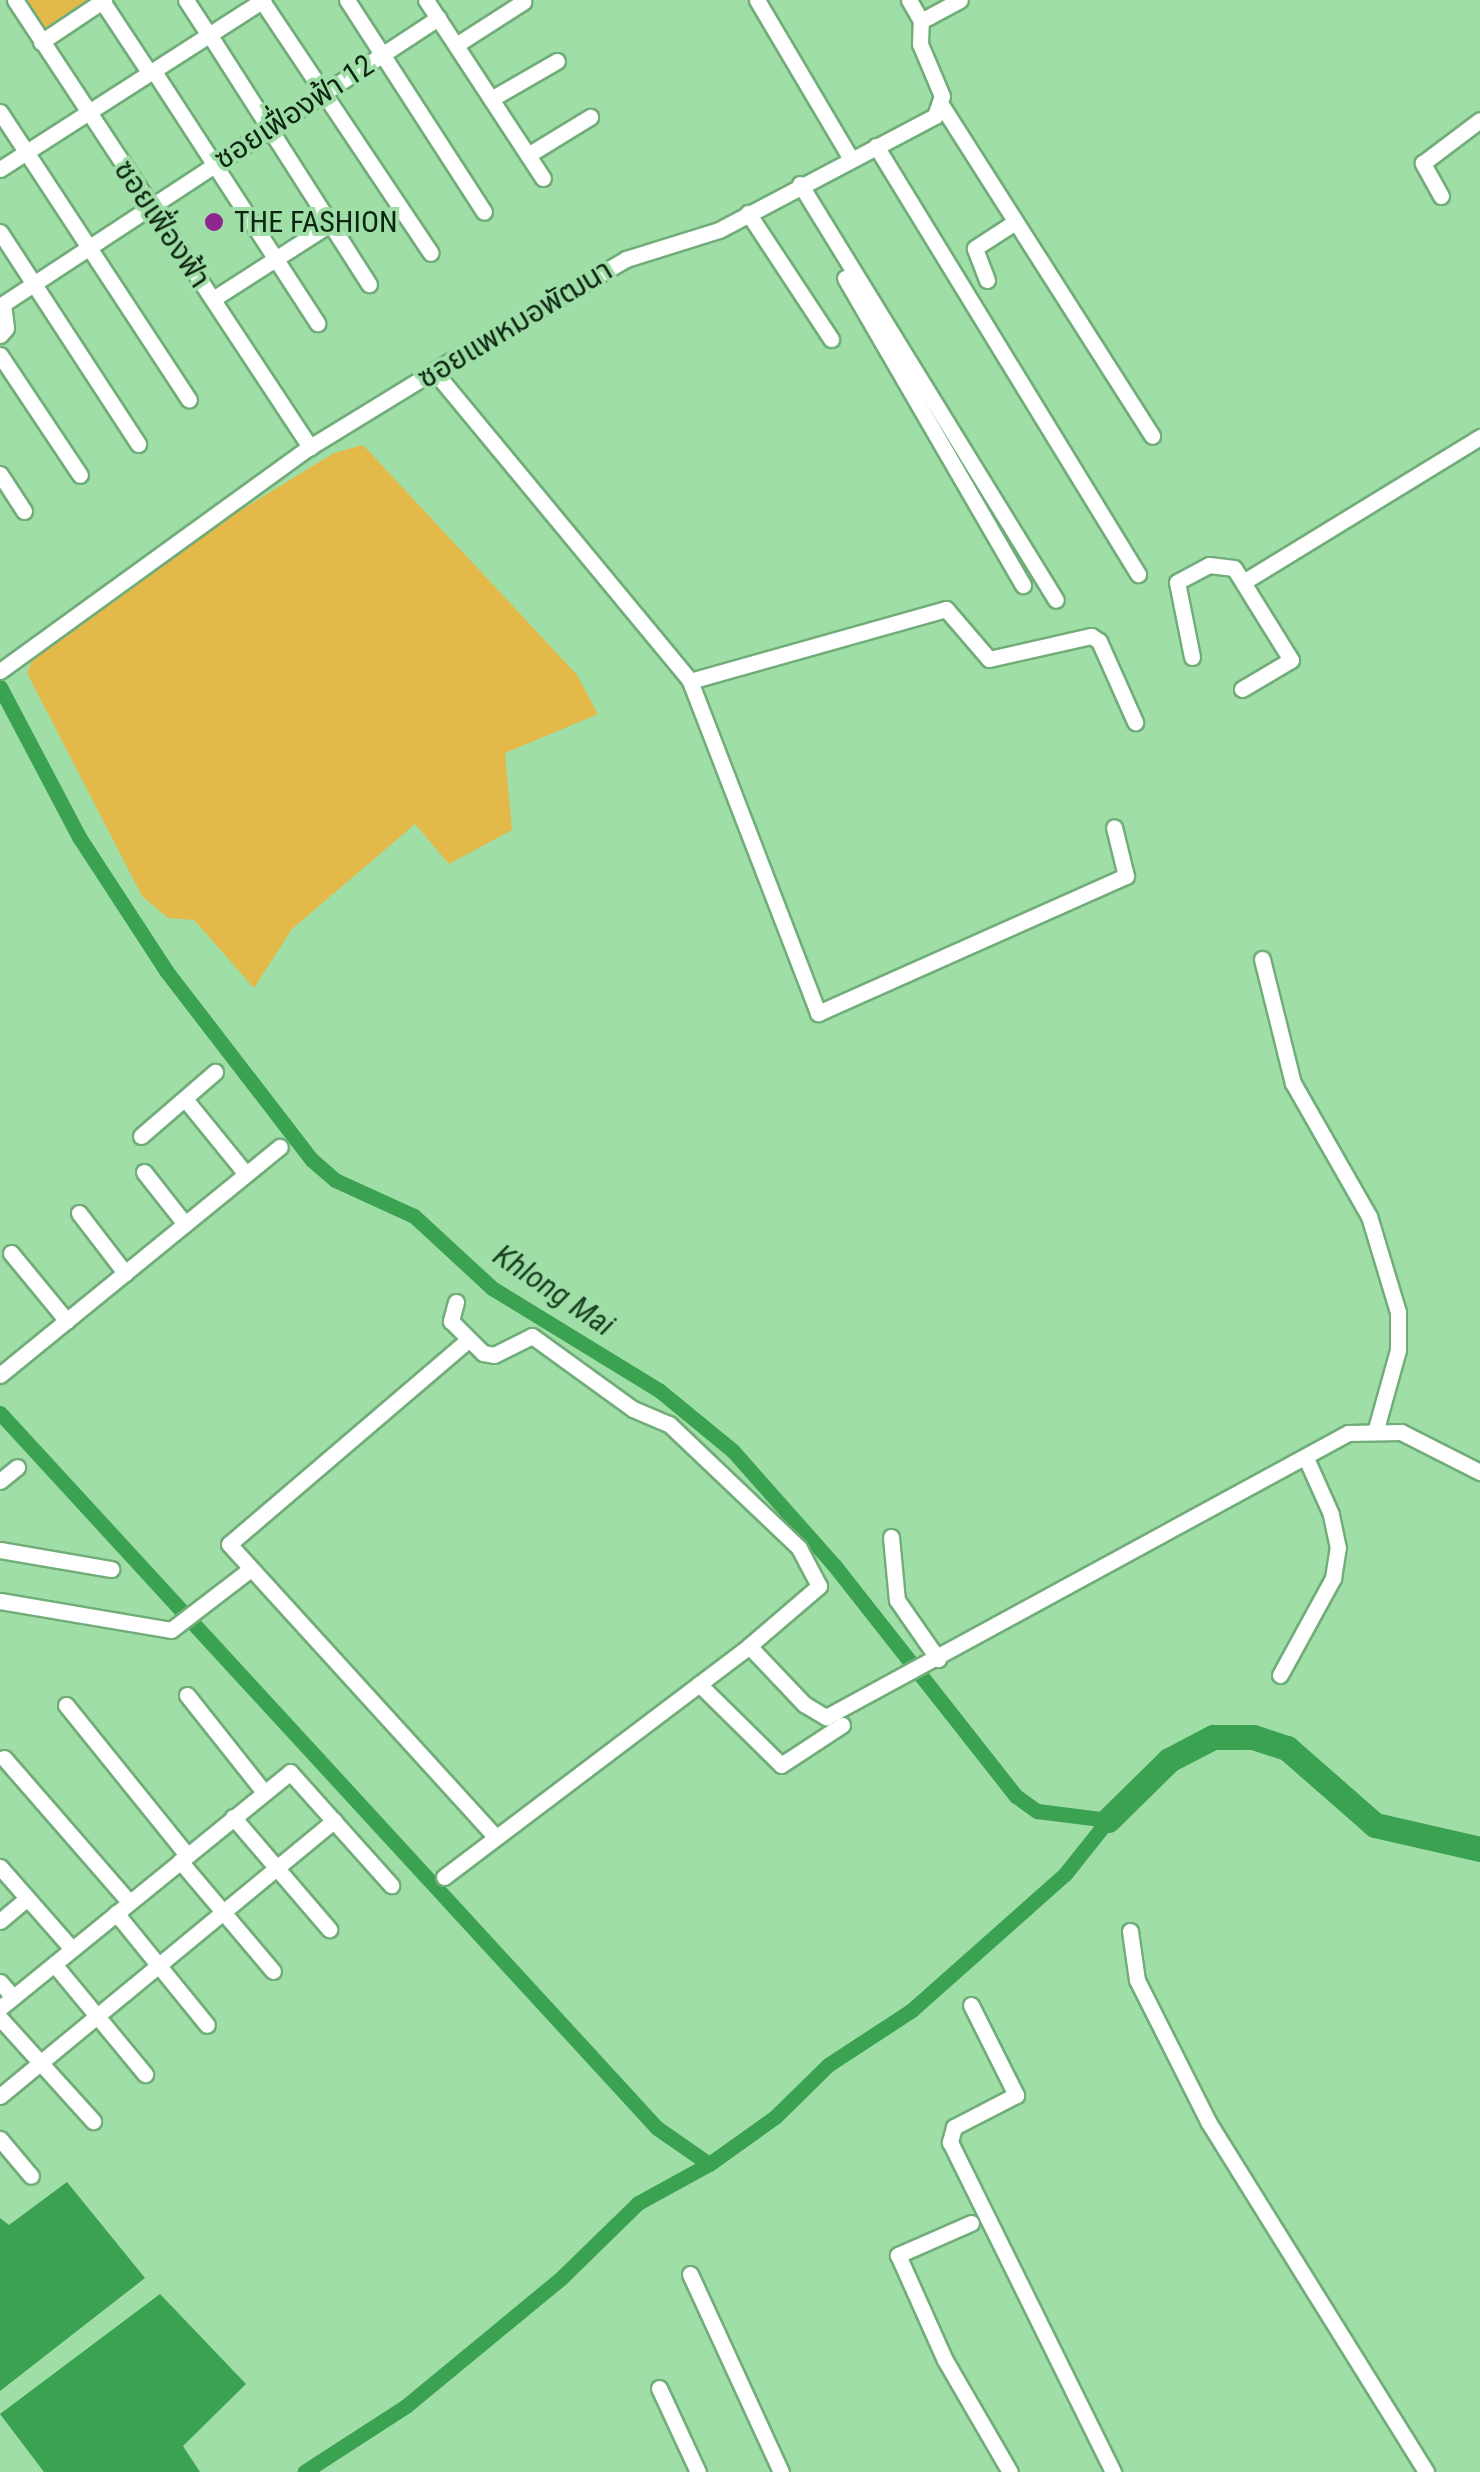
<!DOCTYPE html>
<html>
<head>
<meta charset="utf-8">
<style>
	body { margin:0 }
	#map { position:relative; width:1480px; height:2472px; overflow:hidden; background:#a0dea8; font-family:"Roboto Condensed","Noto Sans Thai",sans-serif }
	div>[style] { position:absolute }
	.green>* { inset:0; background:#e3b94a }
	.water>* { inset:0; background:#3ba252 }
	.canal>* { height:15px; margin:-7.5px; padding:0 7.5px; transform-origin:7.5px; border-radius:7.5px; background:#3ba252 }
	.river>* { height:25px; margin:-12.5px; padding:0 12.5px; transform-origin:12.5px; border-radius:12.5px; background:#3ba252 }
	.roads { filter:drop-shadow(2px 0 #71ad79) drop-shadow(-2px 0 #71ad79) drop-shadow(0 2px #71ad79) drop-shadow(0 -2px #71ad79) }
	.minor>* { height:15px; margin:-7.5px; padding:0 7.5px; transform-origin:7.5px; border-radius:7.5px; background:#fff }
	.dots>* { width:28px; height:28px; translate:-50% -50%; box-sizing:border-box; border:5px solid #a0dea8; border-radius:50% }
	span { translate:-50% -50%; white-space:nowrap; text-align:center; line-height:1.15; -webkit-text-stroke:8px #a0dea8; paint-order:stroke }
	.street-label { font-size:30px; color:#0d2612 }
	.poi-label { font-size:30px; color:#0d2612 }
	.left { translate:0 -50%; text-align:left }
	.water-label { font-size:32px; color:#1a4222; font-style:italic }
</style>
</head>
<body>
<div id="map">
	<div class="green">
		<i style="clip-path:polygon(27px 0,87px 0,45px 28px)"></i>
		<i style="clip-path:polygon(363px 445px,577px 675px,598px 714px,505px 753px,512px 830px,449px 864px,415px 824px,292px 929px,254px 988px,194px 920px,168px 918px,142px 896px,27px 673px,36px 651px,233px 515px,334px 453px)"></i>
	</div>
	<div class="water">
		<i style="clip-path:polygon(67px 2182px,145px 2278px,0 2391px,0 2218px,9px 2225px)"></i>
		<i style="clip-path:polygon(160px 2294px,246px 2384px,183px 2446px,200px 2472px,44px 2472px,0 2414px)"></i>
	</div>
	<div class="canal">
		<i style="left:0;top:687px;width:170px;rotate:62.2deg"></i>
		<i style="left:79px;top:837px;width:161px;rotate:56.9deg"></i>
		<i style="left:167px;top:972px;width:237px;rotate:52.4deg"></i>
		<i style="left:312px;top:1160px;width:30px;rotate:41deg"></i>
		<i style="left:335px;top:1180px;width:87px;rotate:24.5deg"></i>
		<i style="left:414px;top:1216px;width:106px;rotate:42.7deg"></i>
		<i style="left:492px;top:1288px;width:197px;rotate:31.5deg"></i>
		<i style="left:660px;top:1391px;width:94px;rotate:39.4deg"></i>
		<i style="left:733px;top:1451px;width:152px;rotate:48.5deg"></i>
		<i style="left:834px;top:1565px;width:294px;rotate:51.8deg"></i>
		<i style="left:1016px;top:1796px;width:26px;rotate:36deg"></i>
		<i style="left:1037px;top:1811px;width:72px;rotate:7.2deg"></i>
		<i style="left:1108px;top:1820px;width:69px;rotate:128.5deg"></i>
		<i style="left:1065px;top:1874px;width:205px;rotate:138.4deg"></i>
		<i style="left:912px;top:2010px;width:100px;rotate:146.8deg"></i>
		<i style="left:828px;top:2065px;width:74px;rotate:135.5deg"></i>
		<i style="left:775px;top:2117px;width:81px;rotate:144.5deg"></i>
		<i style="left:709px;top:2164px;width:81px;rotate:151.2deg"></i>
		<i style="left:638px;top:2203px;width:109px;rotate:135.7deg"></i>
		<i style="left:560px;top:2279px;width:200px;rotate:140.5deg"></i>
		<i style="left:406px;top:2406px;width:121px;rotate:147.1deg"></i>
		<i style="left:0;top:1413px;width:971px;rotate:47.42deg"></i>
		<i style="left:657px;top:2128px;width:63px;rotate:34.7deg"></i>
	</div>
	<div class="river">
		<i style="left:1108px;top:1820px;width:86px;rotate:-44.5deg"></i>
		<i style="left:1169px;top:1760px;width:50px;rotate:-27.6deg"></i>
		<i style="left:1213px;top:1737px;width:40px"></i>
		<i style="left:1253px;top:1737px;width:36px;rotate:18deg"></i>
		<i style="left:1287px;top:1748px;width:117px;rotate:41.2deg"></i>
		<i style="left:1375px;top:1825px;width:108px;rotate:12.9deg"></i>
	</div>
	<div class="roads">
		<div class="minor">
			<i style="left:15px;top:0;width:536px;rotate:56.58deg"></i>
			<i style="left:186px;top:0;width:33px;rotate:57deg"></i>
			<i style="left:347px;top:0;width:252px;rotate:57.1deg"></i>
			<i style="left:426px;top:0;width:213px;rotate:56.7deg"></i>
			<i style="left:757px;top:0;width:185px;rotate:59.4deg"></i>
			<i style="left:909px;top:0;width:24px;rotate:60deg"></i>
			<i style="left:102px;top:1px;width:78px;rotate:56.5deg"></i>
			<i style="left:262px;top:1px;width:303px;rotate:56.2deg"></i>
			<i style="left:209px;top:34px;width:297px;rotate:57.4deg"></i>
			<i style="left:41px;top:42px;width:76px;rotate:-33.7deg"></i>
			<i style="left:456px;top:45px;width:80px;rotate:-32.7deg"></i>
			<i style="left:153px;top:70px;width:302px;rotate:57deg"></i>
			<i style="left:491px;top:99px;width:76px;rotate:-29.9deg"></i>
			<i style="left:942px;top:106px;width:391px;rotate:57.5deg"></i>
			<i style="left:0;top:112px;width:344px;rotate:56.7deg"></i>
			<i style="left:876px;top:146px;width:502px;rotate:58.53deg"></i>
			<i style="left:528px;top:155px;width:73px;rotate:-31.5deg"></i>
			<i style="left:0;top:169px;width:313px;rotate:-32.7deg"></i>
			<i style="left:800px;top:184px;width:488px;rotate:58.4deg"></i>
			<i style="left:1441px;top:196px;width:38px;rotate:-119deg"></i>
			<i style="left:1423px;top:163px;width:71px;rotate:-37deg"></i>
			<i style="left:748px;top:213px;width:151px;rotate:56.6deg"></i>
			<i style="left:0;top:232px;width:253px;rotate:56.9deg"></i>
			<i style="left:845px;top:278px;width:355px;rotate:59.9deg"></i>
			<i style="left:987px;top:280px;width:34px;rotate:-111deg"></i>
			<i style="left:975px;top:248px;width:48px;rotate:-33deg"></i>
			<i style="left:213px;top:299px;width:139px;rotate:-32.7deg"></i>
			<i style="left:0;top:335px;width:9px;rotate:-49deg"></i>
			<i style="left:6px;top:328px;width:24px;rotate:-97deg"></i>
			<i style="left:3px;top:304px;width:521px;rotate:-33.32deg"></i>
			<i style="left:0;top:355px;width:144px;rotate:56.3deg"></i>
			<i style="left:434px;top:371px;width:402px;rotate:50.4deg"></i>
			<i style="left:690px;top:681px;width:266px;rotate:-15.7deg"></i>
			<i style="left:946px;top:609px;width:66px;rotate:49.3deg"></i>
			<i style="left:989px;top:659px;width:105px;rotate:-12.7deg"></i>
			<i style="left:1091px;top:636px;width:9px;rotate:32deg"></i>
			<i style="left:1099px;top:641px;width:89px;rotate:66deg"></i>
			<i style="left:0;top:474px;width:44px;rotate:57deg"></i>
			<i style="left:1245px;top:581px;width:276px;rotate:-31.5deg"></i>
			<i style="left:1192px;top:657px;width:76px;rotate:-101.3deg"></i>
			<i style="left:1177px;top:582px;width:36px;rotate:-28deg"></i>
			<i style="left:1209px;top:565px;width:25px;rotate:7deg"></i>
			<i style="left:1234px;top:568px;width:108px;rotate:58.2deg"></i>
			<i style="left:1291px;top:660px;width:57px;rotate:149.4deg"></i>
			<i style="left:0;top:671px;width:382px;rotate:-35.9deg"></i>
			<i style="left:310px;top:447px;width:172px;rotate:-31.5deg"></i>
			<i style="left:457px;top:357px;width:195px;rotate:-30.1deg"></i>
			<i style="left:626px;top:259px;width:97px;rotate:-17.3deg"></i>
			<i style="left:719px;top:230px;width:244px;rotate:-27.8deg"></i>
			<i style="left:935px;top:116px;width:21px;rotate:-71deg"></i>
			<i style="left:942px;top:96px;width:56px;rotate:-112.9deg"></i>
			<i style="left:920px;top:44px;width:23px;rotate:-88deg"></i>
			<i style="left:921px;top:21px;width:44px;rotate:-28.3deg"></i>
			<i style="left:690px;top:681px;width:356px;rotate:68.9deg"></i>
			<i style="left:818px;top:1013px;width:337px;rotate:-24deg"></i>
			<i style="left:1126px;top:876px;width:50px;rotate:-103.8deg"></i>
			<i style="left:1262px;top:959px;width:128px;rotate:76deg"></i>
			<i style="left:1293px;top:1083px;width:153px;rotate:60.3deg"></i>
			<i style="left:1369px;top:1216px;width:100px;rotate:73.2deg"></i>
			<i style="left:1398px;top:1312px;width:38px;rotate:90deg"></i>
			<i style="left:1398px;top:1350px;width:82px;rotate:105.6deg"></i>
			<i style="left:185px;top:1099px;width:97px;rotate:50.9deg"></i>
			<i style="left:141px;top:1136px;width:98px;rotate:-40.9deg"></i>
			<i style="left:144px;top:1172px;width:66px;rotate:51.7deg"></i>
			<i style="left:79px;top:1213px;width:76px;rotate:52.5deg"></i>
			<i style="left:11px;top:1253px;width:88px;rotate:50.5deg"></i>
			<i style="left:456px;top:1302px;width:20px;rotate:105deg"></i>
			<i style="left:451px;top:1321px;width:45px;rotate:45deg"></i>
			<i style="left:483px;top:1353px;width:11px;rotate:10deg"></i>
			<i style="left:494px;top:1355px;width:42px;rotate:-26.6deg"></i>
			<i style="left:532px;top:1336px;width:125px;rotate:35.9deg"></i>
			<i style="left:633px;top:1409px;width:39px;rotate:23deg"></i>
			<i style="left:669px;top:1424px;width:180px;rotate:43.6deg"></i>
			<i style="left:799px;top:1548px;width:43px;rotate:62.2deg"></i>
			<i style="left:819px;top:1586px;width:92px;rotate:139.4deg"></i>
			<i style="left:749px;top:1646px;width:80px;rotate:46.5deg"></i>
			<i style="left:804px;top:1704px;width:26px;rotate:31deg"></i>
			<i style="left:826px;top:1717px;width:594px;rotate:-28.55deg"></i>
			<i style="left:1348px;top:1433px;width:53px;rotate:-1.1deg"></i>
			<i style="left:1401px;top:1432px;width:89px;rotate:26.9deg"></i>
			<i style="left:468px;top:1340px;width:314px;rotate:139.5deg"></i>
			<i style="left:229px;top:1544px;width:396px;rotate:47.7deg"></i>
			<i style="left:0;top:1375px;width:361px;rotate:-39.2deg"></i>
			<i style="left:0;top:1481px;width:22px;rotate:-39deg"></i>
			<i style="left:891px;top:1537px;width:63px;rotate:84.6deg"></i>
			<i style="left:897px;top:1600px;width:72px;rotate:55.2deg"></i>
			<i style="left:0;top:1550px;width:113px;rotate:9.7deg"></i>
			<i style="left:0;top:1601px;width:173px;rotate:9.6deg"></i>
			<i style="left:171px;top:1630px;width:97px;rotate:-37.5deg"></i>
			<i style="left:1280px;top:1675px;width:111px;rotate:-61.3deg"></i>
			<i style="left:1333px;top:1578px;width:30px;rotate:-81deg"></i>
			<i style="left:1338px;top:1548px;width:35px;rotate:-102deg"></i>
			<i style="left:1331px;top:1514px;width:61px;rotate:-114.1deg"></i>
			<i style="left:699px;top:1684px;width:115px;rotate:44.6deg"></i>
			<i style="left:781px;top:1765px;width:73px;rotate:-33.3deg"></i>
			<i style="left:187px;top:1695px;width:124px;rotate:51.6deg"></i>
			<i style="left:66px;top:1705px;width:193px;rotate:51.1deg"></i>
			<i style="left:4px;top:1758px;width:191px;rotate:49deg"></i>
			<i style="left:233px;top:1817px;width:148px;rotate:49.4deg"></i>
			<i style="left:180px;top:1861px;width:144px;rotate:49.8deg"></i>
			<i style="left:0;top:1867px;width:109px;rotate:48.7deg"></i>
			<i style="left:444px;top:1877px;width:383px;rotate:-37.1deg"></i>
			<i style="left:116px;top:1913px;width:144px;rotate:50.9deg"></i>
			<i style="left:0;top:1921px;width:35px;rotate:-40deg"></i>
			<i style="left:1130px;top:1931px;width:49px;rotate:81.9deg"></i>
			<i style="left:1137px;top:1980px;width:160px;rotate:63.3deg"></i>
			<i style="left:1209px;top:2123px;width:411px;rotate:58.1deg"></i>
			<i style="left:54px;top:1964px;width:143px;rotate:50.4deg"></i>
			<i style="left:0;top:1982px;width:20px;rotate:49deg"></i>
			<i style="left:971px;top:2005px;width:101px;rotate:63.4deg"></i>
			<i style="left:1016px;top:2095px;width:70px;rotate:152.7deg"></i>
			<i style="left:954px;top:2127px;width:16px;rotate:105deg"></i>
			<i style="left:950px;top:2142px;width:368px;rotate:63.7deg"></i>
			<i style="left:0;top:2008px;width:374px;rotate:-39.1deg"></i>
			<i style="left:290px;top:1772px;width:152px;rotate:48.2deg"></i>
			<i style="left:0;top:2018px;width:139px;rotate:47.9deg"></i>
			<i style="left:0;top:2096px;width:433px;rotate:-39.5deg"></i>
			<i style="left:0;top:2139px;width:48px;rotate:50deg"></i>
			<i style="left:971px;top:2223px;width:80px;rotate:156.3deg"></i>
			<i style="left:898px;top:2255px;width:115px;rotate:65.9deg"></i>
			<i style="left:945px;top:2360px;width:129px;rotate:59.9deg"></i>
			<i style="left:690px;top:2274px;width:218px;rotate:65.3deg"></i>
			<i style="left:659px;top:2388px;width:93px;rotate:65.1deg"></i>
		</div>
	</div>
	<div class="dots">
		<i style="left:214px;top:222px;background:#8d278d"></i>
	</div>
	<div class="street-label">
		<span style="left:294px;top:112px;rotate:-33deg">ซอยเฟื่องฟ้า 12</span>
		<span style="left:162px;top:224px;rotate:56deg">ซอยเฟื่องฟ้า</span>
		<span style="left:515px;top:324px;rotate:-31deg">ซอยแพหมอพัฒนา</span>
	</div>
	<div class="poi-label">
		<span class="left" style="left:234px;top:222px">THE FASHION</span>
	</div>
	<div class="water-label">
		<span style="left:554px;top:1290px;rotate:34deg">Khlong Mai</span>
	</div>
</div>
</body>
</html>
